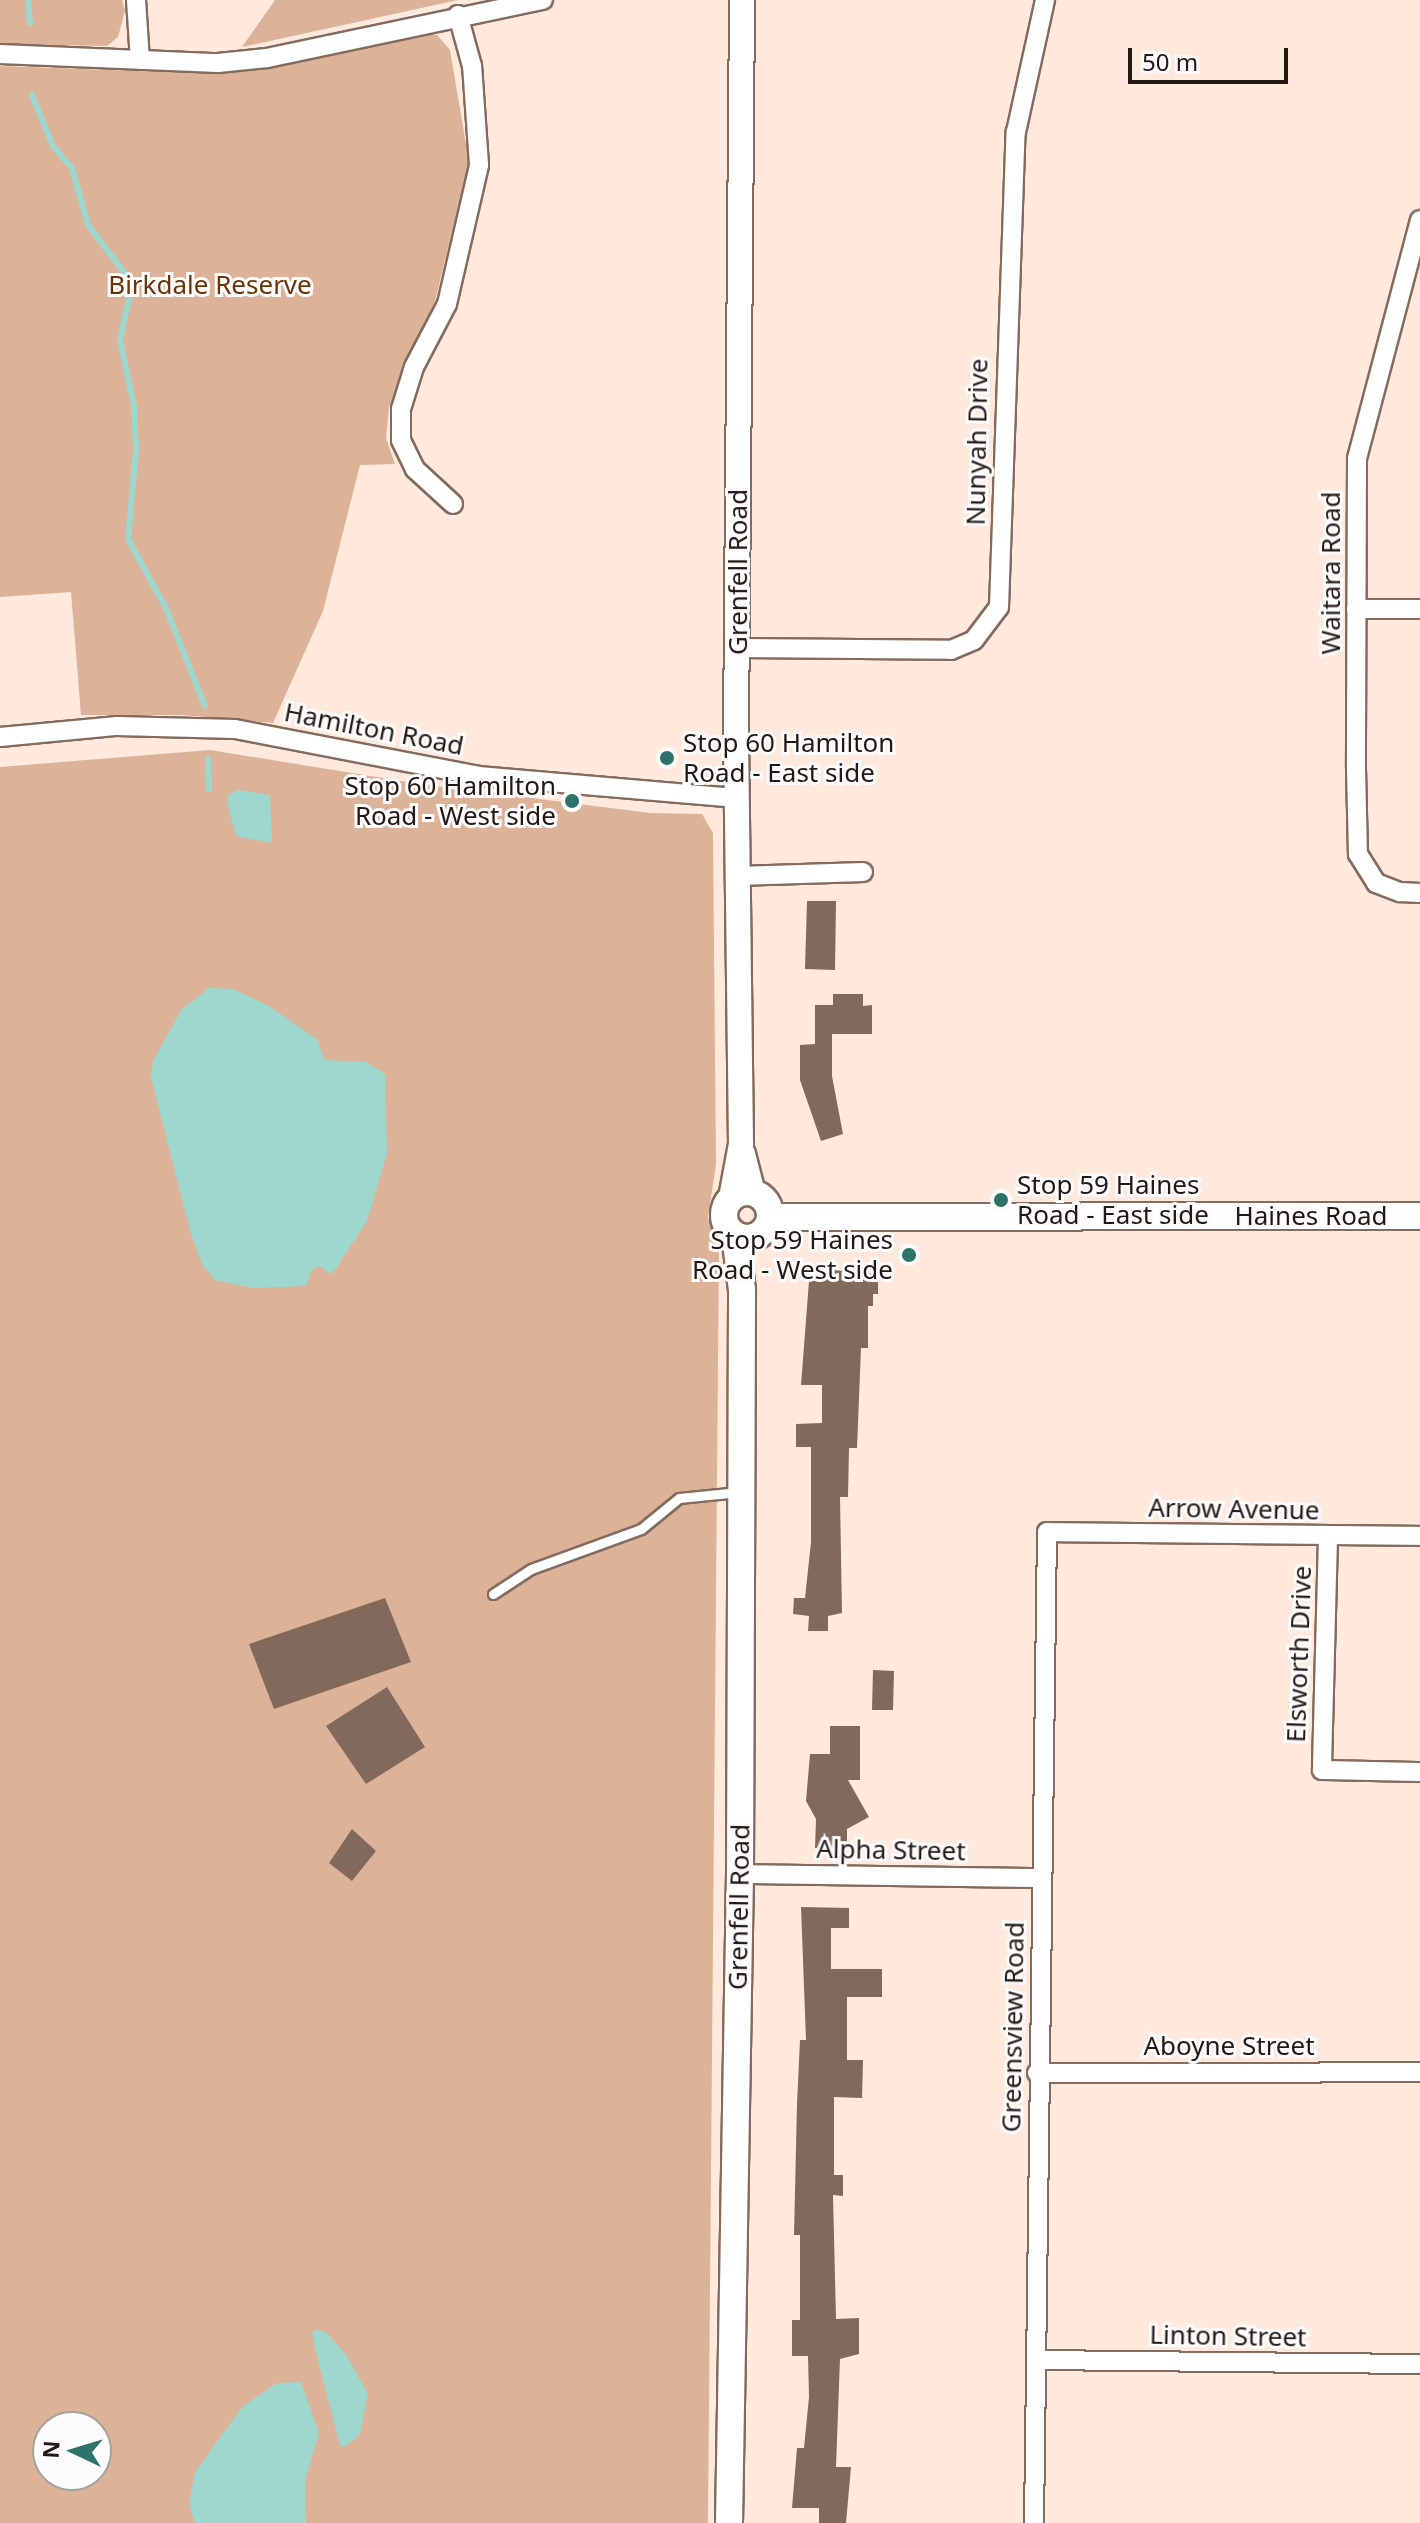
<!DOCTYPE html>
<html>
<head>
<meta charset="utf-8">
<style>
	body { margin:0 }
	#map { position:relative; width:1420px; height:2523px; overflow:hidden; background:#fee9dc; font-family:"Noto Sans",sans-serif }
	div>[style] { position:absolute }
	.green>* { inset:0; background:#dcb399 }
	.water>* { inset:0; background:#9dd7cd }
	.stream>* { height:6px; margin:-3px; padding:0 3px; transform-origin:3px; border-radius:3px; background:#9dd7cd }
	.building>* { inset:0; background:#816a5c }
	.roads { filter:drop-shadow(2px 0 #836c5e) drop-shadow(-2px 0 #836c5e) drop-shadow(0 2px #836c5e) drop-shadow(0 -2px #836c5e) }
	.service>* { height:9px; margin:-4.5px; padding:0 4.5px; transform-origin:4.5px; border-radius:4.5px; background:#fff }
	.minor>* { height:18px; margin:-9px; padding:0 9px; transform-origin:9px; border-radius:9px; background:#fff }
	.tertiary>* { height:24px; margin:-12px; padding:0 12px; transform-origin:12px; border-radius:12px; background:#fff }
	.secondary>* { height:26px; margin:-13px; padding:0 13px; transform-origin:13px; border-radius:13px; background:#fff }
	.secondary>.ring { margin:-13px; padding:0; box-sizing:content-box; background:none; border:26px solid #fff; border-radius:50% }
	.dots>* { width:22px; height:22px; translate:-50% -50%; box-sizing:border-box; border:4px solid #fbfbfb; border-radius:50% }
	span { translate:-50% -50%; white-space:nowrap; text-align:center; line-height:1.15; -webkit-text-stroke:6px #fbfbfb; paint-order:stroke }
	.park-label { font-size:26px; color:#693408 }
	.street-label { font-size:26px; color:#221914 }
	.poi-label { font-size:26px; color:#221914 }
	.left { translate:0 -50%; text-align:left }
	.right { translate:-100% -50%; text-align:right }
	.north { position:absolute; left:32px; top:2411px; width:80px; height:80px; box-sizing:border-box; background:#fbfbfb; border:2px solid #a4a19f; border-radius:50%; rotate:274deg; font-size:22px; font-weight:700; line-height:32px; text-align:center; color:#221914 }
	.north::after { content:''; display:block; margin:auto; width:28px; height:36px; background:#2d7369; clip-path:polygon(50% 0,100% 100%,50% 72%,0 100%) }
	.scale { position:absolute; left:1128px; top:48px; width:160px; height:36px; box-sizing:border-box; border:4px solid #221914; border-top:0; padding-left:10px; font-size:24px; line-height:28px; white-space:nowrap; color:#221914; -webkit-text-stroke:6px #fbfbfb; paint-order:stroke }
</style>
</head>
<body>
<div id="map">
	<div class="green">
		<i style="clip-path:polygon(0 0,122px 0,125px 11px,118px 37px,107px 46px,0 44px)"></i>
		<i style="clip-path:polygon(275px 0,458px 0,242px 47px)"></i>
		<i style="clip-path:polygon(412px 35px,437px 35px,450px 50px,469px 162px,435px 301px,389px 407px,386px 438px,395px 464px,360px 465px,323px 611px,273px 723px,182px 715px,81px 715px,71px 592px,0 597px,0 66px,222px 74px)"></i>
		<i style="clip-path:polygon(evenodd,210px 750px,420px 784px,650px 813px,702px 814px,713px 833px,716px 1164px,708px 1218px,719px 1247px,708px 2523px,0 2523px,0 767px,210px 750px,48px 2427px,96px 2427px,96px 2475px,48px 2475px,48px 2427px)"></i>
	</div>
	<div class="water">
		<i style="clip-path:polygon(238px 790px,270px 795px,272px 843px,236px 836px,227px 803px,229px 794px)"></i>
		<i style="clip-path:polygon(209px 988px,233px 989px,269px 1006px,318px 1040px,324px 1060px,366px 1062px,385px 1074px,387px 1153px,367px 1221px,335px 1270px,330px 1274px,320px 1266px,312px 1269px,306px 1286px,252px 1288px,215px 1280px,202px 1264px,191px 1234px,151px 1077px,153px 1061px,182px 1009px)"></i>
		<i style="clip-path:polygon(316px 2330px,325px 2331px,345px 2353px,368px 2394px,360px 2434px,345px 2447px,340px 2445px,317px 2356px,312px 2332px)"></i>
		<i style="clip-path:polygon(301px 2382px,319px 2433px,305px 2480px,306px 2523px,195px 2523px,189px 2504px,195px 2472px,243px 2406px,277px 2383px)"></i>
	</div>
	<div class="stream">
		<i style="left:28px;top:0;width:23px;rotate:85deg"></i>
		<i style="left:32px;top:95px;width:55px;rotate:67.6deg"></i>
		<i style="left:53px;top:146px;width:29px;rotate:49deg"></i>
		<i style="left:72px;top:168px;width:59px;rotate:74.3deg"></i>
		<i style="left:88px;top:225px;width:59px;rotate:52.5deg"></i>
		<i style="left:124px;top:272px;width:23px;rotate:75deg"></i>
		<i style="left:130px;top:294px;width:47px;rotate:102.3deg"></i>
		<i style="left:120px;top:340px;width:67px;rotate:78deg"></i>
		<i style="left:134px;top:406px;width:44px;rotate:87.4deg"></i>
		<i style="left:136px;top:450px;width:89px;rotate:95.1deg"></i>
		<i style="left:128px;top:539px;width:79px;rotate:61.2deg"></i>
		<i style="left:166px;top:608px;width:105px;rotate:68.3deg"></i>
		<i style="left:208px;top:759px;width:30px;rotate:88deg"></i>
	</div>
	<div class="building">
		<i style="clip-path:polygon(807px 901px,836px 901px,835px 970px,805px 969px)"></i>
		<i style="clip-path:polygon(833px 994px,863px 994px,863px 1006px,872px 1005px,872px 1034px,832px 1034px,832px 1076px,843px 1134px,821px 1141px,800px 1080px,800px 1045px,815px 1044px,815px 1005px,833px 1005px)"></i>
		<i style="clip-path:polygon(810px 1268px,878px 1274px,878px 1294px,873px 1294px,873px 1306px,868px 1306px,868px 1348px,861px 1348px,857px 1448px,849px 1448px,848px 1497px,840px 1497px,842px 1613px,828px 1616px,828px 1631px,808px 1631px,809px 1616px,793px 1614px,794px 1598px,805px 1598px,811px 1542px,811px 1447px,796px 1447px,796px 1424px,822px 1423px,822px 1385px,801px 1385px)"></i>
		<i style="clip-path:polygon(385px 1598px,411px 1662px,274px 1709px,249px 1644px)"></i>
		<i style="clip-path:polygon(873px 1670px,894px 1671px,893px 1710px,872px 1710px)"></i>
		<i style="clip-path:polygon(387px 1687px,425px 1747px,366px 1784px,326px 1726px)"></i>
		<i style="clip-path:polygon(830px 1726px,860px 1726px,860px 1780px,848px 1780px,869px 1817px,847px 1829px,847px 1848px,815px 1848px,816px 1819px,806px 1801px,810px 1754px,830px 1754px)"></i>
		<i style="clip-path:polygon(352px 1829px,376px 1851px,352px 1881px,329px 1863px)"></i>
		<i style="clip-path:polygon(801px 1907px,849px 1908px,849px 1928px,831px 1928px,831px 1969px,882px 1969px,882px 1997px,847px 1997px,847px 2060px,863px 2060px,862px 2098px,834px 2097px,834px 2175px,843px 2175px,843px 2196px,833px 2195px,836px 2319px,859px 2318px,859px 2354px,840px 2359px,836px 2467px,851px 2467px,846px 2523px,819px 2523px,819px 2508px,792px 2508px,797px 2448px,804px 2448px,809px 2397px,808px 2356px,792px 2356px,792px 2320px,800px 2320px,800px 2235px,794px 2235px,797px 2104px,800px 2040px,806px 2040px)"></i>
	</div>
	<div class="roads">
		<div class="service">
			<i style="left:493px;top:1594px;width:45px;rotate:-33.3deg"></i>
			<i style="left:531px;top:1569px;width:117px;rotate:-20deg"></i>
			<i style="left:641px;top:1529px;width:49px;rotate:-39.2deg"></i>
			<i style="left:679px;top:1498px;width:60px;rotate:-5.7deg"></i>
		</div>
		<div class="minor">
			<i style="left:136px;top:0;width:60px;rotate:86.2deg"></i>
			<i style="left:0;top:54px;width:218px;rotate:2.4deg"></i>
			<i style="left:218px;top:63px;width:49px;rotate:-5.8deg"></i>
			<i style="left:267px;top:58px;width:282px;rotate:-11.9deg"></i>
			<i style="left:1420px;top:220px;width:246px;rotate:104.8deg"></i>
			<i style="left:1357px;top:458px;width:310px;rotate:90.2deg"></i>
			<i style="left:1356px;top:768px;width:86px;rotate:88.7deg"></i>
			<i style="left:1358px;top:854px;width:34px;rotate:58deg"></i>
			<i style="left:1376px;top:883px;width:26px;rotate:21deg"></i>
			<i style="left:1400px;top:892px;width:20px;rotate:3deg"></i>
			<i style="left:453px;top:504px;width:52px;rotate:-137.4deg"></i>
			<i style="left:415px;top:469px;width:32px;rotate:-116deg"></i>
			<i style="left:401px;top:440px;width:31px;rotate:-90deg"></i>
			<i style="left:401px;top:409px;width:44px;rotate:-72.8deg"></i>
			<i style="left:414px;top:367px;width:71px;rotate:-62.4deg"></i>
			<i style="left:447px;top:304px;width:143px;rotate:-77deg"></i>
			<i style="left:479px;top:165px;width:99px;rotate:-94deg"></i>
			<i style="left:472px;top:66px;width:53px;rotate:-105.4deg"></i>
			<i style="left:1356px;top:609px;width:64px"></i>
			<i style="left:737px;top:648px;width:214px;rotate:0.5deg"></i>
			<i style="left:951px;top:650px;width:25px;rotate:-23deg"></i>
			<i style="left:974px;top:640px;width:41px;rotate:-52.9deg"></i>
			<i style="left:999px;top:607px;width:475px;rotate:-88deg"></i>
			<i style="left:1016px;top:132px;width:135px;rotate:-77.6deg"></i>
			<i style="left:0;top:737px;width:118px;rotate:-5.4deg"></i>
			<i style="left:117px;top:726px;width:118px;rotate:1.5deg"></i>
			<i style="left:235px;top:729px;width:248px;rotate:10.9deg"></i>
			<i style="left:479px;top:776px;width:259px;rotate:4.9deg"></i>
			<i style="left:738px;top:876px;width:125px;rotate:-1.8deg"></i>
			<i style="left:1328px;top:1537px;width:233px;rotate:91.5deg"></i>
			<i style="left:1322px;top:1770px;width:98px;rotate:1.2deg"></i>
			<i style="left:740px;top:1874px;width:301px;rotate:0.8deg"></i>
			<i style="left:1037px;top:2073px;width:383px;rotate:-0.1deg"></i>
			<i style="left:1036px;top:2360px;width:384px;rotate:0.6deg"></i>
			<i style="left:1034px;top:2523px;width:991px;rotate:-89.25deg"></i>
			<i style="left:1047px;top:1532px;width:373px;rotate:0.6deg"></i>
		</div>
		<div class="tertiary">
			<i style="left:743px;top:1154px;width:40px;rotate:75.6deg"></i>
			<i style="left:731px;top:1198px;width:55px;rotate:-79.5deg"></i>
			<i style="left:741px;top:1144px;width:410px;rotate:-90.7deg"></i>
			<i style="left:736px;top:734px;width:734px;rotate:-89.53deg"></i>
		</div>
		<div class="secondary">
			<i class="ring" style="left:724px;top:1192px;width:20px;height:20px"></i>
			<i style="left:770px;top:1217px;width:650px;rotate:-0.09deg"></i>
			<i style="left:729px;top:2523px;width:649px;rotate:-89.03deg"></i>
			<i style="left:740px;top:1874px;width:584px;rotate:-89.8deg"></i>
			<i style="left:742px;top:1290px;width:55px;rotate:-97.3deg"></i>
		</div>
	</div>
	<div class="dots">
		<i style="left:667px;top:758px;background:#2d7369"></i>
		<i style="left:572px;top:801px;background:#2d7369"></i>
		<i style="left:1001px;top:1200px;background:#2d7369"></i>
		<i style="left:909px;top:1255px;background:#2d7369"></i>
	</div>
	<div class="park-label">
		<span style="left:210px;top:285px">Birkdale Reserve</span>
	</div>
	<div class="street-label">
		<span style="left:977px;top:442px;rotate:-89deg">Nunyah Drive</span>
		<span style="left:738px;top:572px;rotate:-90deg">Grenfell Road</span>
		<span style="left:1331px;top:573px;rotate:-90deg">Waitara Road</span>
		<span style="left:374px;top:729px;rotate:11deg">Hamilton Road</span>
		<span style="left:1311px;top:1216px">Haines Road</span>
		<span style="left:1234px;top:1509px;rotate:1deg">Arrow Avenue</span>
		<span style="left:1299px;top:1654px;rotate:-88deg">Elsworth Drive</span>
		<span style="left:891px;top:1850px;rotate:1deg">Alpha Street</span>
		<span style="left:739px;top:1907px;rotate:-89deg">Grenfell Road</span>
		<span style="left:1013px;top:2027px;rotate:-89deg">Greensview Road</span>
		<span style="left:1229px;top:2046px">Aboyne Street</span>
		<span style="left:1228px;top:2336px;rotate:1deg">Linton Street</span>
	</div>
	<div class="poi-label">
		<span class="left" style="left:683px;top:758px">Stop 60 Hamilton<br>Road - East side</span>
		<span class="right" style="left:556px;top:801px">Stop 60 Hamilton<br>Road - West side</span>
		<span class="left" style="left:1017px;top:1200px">Stop 59 Haines<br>Road - East side</span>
		<span class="right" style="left:893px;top:1255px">Stop 59 Haines<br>Road - West side</span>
	</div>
	<div class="north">N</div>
	<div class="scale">50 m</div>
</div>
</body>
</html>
